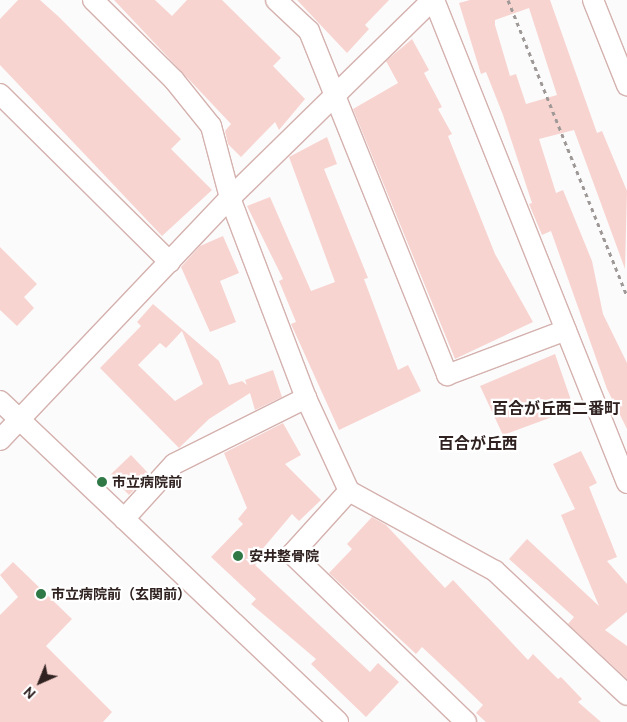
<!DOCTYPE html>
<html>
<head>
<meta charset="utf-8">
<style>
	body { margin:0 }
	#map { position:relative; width:627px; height:722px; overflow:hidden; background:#fbfbfb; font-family:Ubuntu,"Noto Sans JP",sans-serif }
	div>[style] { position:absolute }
	.building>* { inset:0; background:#f8d4d1 }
	.path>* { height:3px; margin-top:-1.5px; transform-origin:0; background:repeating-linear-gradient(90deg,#9e9897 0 4px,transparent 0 8px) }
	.roads { filter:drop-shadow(1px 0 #d4b1ae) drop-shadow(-1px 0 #d4b1ae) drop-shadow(0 1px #d4b1ae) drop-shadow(0 -1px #d4b1ae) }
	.minor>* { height:20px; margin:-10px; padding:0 10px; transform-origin:10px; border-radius:10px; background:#fff }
	.dots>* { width:14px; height:14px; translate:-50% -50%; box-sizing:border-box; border:2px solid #fff; border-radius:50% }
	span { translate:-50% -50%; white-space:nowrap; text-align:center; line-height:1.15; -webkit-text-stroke:4.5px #fff; paint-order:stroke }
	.poi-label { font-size:14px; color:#2f2220; font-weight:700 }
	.left { translate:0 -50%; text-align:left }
	.quarter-label { font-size:16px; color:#2f2220; font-weight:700 }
	.north { position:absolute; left:15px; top:657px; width:50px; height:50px; -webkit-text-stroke:4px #fff; paint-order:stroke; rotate:224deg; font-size:14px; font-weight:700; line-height:20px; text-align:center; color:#2f2220 }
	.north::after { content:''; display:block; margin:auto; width:18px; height:22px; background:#2f2220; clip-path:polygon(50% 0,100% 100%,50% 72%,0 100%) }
</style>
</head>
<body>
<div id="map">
	<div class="building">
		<i style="clip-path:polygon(18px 0,40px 0,59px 17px,181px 139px,171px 149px,212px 190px,162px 236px,0 65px,0 19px)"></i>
		<i style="clip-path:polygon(114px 0,155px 0,172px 16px,187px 0,222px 0,281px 58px,273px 66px,305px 99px,279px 130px,275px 122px,241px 157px,228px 144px,225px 131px,231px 124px)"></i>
		<i style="clip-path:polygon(297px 0,389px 0,365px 25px,369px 29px,347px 53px)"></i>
		<i style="clip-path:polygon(evenodd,470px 0,550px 0,597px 133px,602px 131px,627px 191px,625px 269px,574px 130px,539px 139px,556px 193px,563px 190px,592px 261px,603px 314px,627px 363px,627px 429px,607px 389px,551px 231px,542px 235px,529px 204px,532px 203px,503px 115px,486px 72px,481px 74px,459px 3px,470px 0,529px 8px,557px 95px,526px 104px,516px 74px,510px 76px,495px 25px,495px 20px,529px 8px)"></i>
		<i style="clip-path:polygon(412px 39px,429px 70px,424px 73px,442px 107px,438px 109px,452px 134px,448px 136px,495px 254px,533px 322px,455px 359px,353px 109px,398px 83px,386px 61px)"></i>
		<i style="clip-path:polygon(327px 137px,337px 164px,324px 169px,368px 278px,364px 279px,398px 370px,408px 365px,421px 391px,339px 430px,291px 324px,296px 322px,279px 281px,283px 279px,247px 206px,270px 197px,311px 291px,335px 282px,289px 157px)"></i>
		<i style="clip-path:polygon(223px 236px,239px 273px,220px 281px,236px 322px,210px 332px,181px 267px,200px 246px)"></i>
		<i style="clip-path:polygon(0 247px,37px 284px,24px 297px,34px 308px,17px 326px,0 310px)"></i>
		<i style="clip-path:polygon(evenodd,153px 304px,219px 361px,229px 385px,242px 381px,247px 385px,245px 380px,273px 370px,282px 397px,255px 410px,250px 393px,209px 419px,179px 448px,100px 368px,141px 326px,137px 322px,153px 304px,182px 331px,203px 384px,175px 401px,138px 365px,160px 343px,166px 348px,182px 331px)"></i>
		<i style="clip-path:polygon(555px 354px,574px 409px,503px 435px,480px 386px)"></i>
		<i style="clip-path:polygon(283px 423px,301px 455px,285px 464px,321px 500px,299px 521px,292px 514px,260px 552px,264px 556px,255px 565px,370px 672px,378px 663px,399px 682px,366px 717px,311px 664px,316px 659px,251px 604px,256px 599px,211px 557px,243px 524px,238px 519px,247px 508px,224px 453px)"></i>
		<i style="clip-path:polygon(581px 451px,597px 483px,589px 487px,617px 557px,607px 561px,627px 584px,627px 612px,605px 630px,627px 646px,627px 679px,568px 624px,574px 617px,509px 559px,527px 539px,599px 606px,561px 515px,575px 509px,553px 464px)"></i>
		<i style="clip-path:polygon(131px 455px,149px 474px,129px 495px,110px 475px)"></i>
		<i style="clip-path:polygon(372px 517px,386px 525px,445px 588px,453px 580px,528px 660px,533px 654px,558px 679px,561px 677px,582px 699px,578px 702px,601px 722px,486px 722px,476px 713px,483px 705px,456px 679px,422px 647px,416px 654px,329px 573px,352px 549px,347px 544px)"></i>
		<i style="clip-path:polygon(13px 562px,72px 619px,46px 646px,112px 712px,103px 722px,0 722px,0 615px,18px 597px,0 575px)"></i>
	</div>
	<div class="path">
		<i style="left:508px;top:0;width:319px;rotate:68.1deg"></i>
	</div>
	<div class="roads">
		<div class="minor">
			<i style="left:93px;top:0;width:114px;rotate:44.6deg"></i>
			<i style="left:174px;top:80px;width:59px;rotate:51.2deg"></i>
			<i style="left:211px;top:126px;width:74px;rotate:75.2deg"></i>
			<i style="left:230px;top:198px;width:214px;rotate:69.2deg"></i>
			<i style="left:306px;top:398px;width:102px;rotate:65.2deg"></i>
			<i style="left:349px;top:491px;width:166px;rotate:28.7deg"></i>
			<i style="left:495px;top:571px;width:181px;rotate:43.2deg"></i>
			<i style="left:276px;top:0;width:45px;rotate:43.2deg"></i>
			<i style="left:309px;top:31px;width:371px;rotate:68.1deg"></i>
			<i style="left:447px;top:375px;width:127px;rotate:-20.7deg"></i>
			<i style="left:434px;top:0;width:520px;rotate:68.22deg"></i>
			<i style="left:593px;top:0;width:92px;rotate:68.2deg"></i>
			<i style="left:0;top:94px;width:239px;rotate:44.7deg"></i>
			<i style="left:0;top:401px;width:466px;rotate:43.5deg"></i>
			<i style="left:0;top:440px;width:334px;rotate:-46.5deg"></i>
			<i style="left:230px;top:198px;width:283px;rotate:-44.4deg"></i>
			<i style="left:349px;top:491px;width:85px;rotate:132.1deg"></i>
			<i style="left:292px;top:554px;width:242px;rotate:44deg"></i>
			<i style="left:124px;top:519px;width:74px;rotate:-47.7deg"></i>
			<i style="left:174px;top:464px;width:148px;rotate:-26.6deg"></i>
		</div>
	</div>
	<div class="dots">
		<i style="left:102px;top:482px;background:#307846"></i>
		<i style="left:238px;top:556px;background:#307846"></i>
		<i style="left:41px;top:594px;background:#307846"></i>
	</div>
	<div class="poi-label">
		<span class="left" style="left:112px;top:482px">市立病院前</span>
		<span class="left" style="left:249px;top:556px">安井整骨院</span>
		<span class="left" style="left:51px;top:594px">市立病院前（玄関前）</span>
	</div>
	<div class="quarter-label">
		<span style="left:556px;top:408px">百合が丘西二番町</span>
		<span style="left:478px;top:443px">百合が丘西</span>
	</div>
	<div class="north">N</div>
</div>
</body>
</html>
